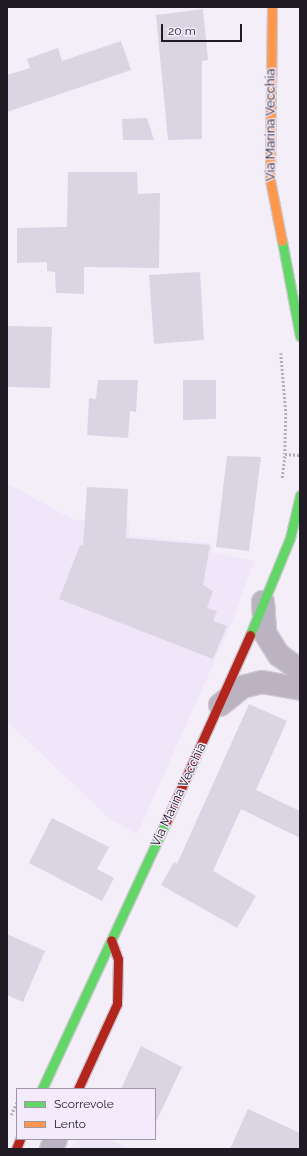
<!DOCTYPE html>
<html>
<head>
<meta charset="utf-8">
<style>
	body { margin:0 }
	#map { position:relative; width:307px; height:1156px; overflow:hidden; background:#f3eef8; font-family:Raleway,sans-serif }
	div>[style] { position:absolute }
	.built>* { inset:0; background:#f0e6fa }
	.building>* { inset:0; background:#dbd4e3 }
	.path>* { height:2.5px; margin-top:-1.25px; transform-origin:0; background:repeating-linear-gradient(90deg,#b3adb8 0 2px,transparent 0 4px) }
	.roads { filter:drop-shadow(1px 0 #cdc9d1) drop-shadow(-1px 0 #cdc9d1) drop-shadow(0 1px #cdc9d1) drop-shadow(0 -1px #cdc9d1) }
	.street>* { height:22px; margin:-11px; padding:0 11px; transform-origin:11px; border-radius:11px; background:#bbb2c2 }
	.fast>* { height:9px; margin:-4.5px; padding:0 4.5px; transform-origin:4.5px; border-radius:4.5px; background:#63d668 }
	.slow>* { height:9px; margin:-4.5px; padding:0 4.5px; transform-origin:4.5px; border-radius:4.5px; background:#ff974d }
	.jam>* { height:9px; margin:-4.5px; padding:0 4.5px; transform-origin:4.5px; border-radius:4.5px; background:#b3261e }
	span { translate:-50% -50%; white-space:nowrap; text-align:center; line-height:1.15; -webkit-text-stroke:3px #f3ebfb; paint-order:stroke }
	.street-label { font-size:13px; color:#1f1a24 }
	.frame { position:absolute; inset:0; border:8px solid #1f1a24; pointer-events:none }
	.legend { position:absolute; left:16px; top:1088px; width:140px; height:52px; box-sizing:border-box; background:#f3ebfb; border:1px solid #9e97a5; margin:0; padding:5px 7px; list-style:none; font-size:12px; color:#1f1a24 }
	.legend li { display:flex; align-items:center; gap:8px; height:20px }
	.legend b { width:20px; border:1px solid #9e97a5 }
	.scale { position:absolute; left:161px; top:24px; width:81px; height:18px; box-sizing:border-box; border:2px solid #1f1a24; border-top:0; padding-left:5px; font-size:12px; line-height:14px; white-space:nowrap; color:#1f1a24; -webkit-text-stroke:3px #f3ebfb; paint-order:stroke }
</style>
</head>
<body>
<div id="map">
	<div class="built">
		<i style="clip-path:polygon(7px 483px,74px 520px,129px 523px,129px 536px,212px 543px,212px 552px,254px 561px,230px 627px,137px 834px,109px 818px,7px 721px)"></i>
		<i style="clip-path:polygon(82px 1139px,107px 1139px,131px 1149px,68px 1149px)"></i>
	</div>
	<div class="building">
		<i style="clip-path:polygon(203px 9px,208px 60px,202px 61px,202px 139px,168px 140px,156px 15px)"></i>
		<i style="clip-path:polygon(121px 41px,131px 70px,7px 112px,7px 75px,30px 68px,27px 59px,58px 48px,62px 61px)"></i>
		<i style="clip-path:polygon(147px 118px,154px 140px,123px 140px,122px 119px)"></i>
		<i style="clip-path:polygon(68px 172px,137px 172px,138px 194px,160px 193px,159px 268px,84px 267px,84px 294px,56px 293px,55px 272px,47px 271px,47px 262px,17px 263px,17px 228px,67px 227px)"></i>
		<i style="clip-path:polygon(200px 272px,204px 340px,154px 344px,149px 275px)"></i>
		<i style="clip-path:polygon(7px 326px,52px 327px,50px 388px,7px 387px)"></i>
		<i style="clip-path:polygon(98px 380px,138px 380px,136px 412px,130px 411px,128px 438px,87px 435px,89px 398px,96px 399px)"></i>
		<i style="clip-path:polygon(183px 380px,216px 380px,216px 419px,183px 420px)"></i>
		<i style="clip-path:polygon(227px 456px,261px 457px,249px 551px,216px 547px)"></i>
		<i style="clip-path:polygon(87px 487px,128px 489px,126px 538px,210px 545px,203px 585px,213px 591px,207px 608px,217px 611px,213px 621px,227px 626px,213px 659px,59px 599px,80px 545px,83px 546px)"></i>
		<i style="clip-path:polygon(249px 704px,287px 721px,256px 790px,300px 811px,300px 838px,241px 809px,213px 871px,256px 896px,237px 928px,161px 885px,174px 862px,177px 864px)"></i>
		<i style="clip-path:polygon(52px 818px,109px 847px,97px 869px,114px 878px,102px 901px,29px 863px)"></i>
		<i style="clip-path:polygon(7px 934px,45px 951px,23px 1002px,7px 995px)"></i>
		<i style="clip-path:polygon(141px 1046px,182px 1067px,155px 1124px,155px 1089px,121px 1089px)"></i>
		<i style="clip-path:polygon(248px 1109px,300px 1133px,300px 1149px,230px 1149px)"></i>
	</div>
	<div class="path">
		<i style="left:281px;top:353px;width:60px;rotate:85.2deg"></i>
		<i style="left:286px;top:413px;width:41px;rotate:91.4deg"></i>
		<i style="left:282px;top:478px;width:24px;rotate:-83deg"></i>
		<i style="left:285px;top:454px;width:15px;rotate:4deg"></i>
		<i style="left:11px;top:1115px;width:14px;rotate:-65deg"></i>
	</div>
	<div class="roads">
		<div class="street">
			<i style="left:263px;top:602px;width:31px;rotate:86deg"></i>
			<i style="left:265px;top:633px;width:26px;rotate:58deg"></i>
			<i style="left:279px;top:655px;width:26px;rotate:36deg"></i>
			<i style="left:220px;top:705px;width:28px;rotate:-39deg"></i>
			<i style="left:242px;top:687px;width:21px;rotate:-14deg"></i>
			<i style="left:262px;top:682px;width:39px;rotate:10deg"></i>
			<i style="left:51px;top:1149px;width:11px;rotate:-63deg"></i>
		</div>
		<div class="fast">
			<i style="left:282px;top:241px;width:97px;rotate:79.3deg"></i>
			<i style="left:250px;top:635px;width:105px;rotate:-67.6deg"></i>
			<i style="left:290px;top:538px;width:44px;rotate:-76.9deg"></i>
			<i style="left:42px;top:1089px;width:294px;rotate:-65.1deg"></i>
		</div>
		<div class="slow">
			<i style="left:272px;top:7px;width:173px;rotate:90.7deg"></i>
			<i style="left:270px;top:180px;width:62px;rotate:78.9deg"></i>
		</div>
		<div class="jam">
			<i style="left:166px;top:822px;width:205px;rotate:-65.8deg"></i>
			<i style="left:78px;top:1089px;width:94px;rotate:-65.4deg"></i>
			<i style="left:117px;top:1004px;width:45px;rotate:-88.7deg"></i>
			<i style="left:118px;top:959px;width:20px;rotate:-110deg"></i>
			<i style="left:16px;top:1149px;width:11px;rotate:-68deg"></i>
		</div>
	</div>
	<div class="street-label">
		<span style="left:271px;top:125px;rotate:-90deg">Via Marina Vecchia</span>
		<span style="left:179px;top:795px;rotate:-65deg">Via Marina Vecchia</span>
	</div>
	<div class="frame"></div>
	<ul class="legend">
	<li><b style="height:5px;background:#63d668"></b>Scorrevole</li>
	<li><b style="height:5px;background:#ff974d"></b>Lento</li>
	</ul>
	<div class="scale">20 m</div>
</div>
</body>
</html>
